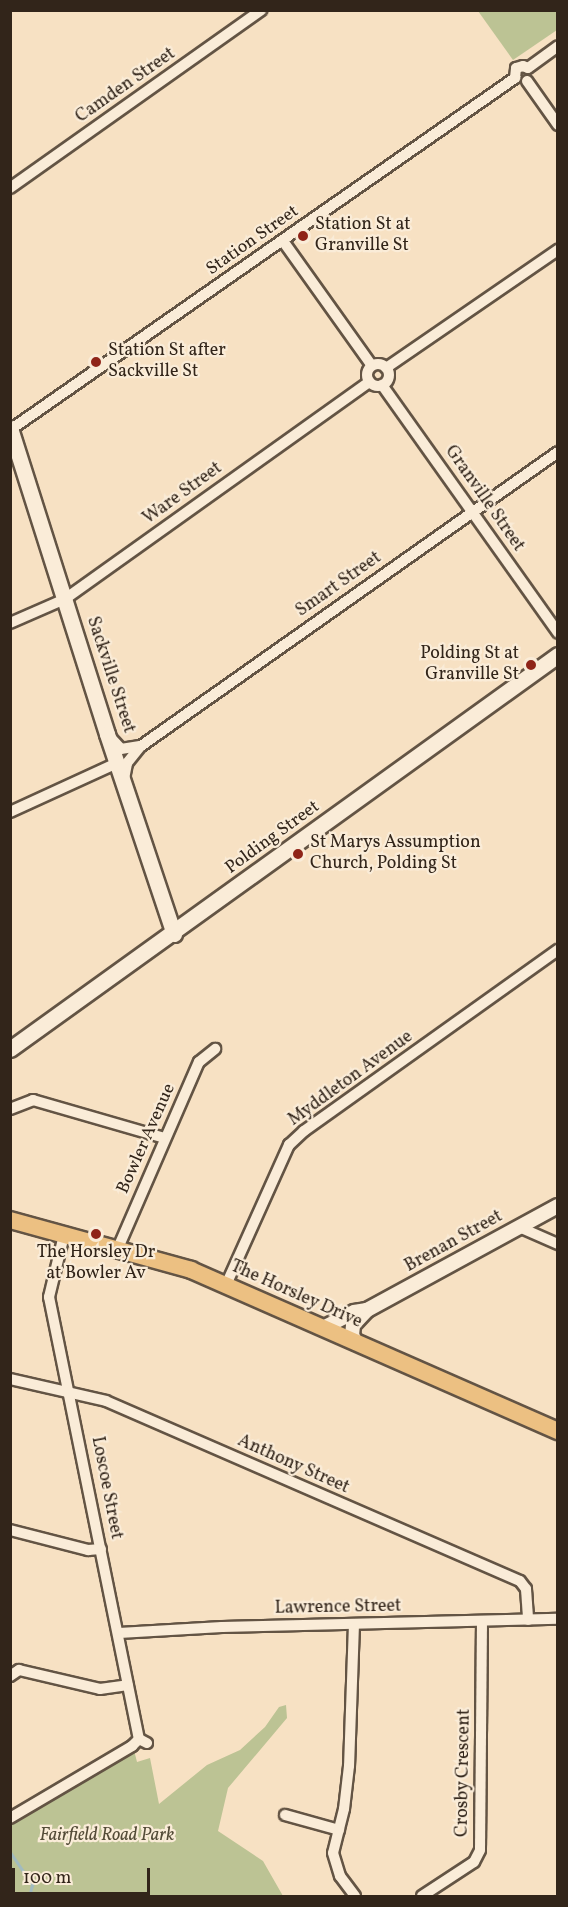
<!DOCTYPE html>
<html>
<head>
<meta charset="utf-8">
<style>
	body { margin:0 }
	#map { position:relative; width:568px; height:1907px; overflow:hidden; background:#f7e1c3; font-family:Vollkorn,serif }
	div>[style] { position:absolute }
	.green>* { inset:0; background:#bcc394 }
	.stream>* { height:3px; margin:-1.5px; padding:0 1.5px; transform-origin:1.5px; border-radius:1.5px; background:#a2bbbf }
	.roads { filter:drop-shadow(2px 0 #635444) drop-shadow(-2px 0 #635444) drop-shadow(0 2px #635444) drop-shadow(0 -2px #635444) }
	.minor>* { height:10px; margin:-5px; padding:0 5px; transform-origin:5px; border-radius:5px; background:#faecd8 }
	.minor>.ring { margin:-5px; padding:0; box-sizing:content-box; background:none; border:10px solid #faecd8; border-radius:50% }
	.tertiary>* { height:14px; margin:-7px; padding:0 7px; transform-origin:7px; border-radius:7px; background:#faecd8 }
	.secondary>* { height:15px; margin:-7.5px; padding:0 7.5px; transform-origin:7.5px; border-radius:7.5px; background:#faecd8 }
	.primary>* { height:16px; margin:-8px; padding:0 8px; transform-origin:8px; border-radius:8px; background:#ecc082 }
	.dots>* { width:16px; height:16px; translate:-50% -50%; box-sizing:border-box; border:3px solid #faecd8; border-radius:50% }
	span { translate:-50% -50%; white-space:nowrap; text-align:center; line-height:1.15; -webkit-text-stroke:4.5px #faecd8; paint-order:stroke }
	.street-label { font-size:18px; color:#32251a }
	.poi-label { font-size:18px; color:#32251a }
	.left { translate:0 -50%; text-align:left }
	.right { translate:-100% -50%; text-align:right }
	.park-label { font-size:18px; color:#544c38; font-style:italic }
	.frame { position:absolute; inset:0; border:12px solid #32251a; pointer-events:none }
	.scale { position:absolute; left:12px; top:1868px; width:138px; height:27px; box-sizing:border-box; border:3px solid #32251a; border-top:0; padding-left:8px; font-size:18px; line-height:21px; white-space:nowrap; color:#32251a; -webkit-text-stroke:4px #faecd8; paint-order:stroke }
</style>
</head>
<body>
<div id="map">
	<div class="green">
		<i style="clip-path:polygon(478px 11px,557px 11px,557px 30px,513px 60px)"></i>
		<i style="clip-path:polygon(286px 1705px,287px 1718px,228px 1788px,218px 1831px,263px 1861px,283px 1896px,11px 1896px,10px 1824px,134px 1750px,137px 1762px,150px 1758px,159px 1804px,207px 1765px,240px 1750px,265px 1727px,279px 1707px)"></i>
	</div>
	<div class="stream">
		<i style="left:10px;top:1852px;width:40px;rotate:56deg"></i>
		<i style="left:32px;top:1885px;width:11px;rotate:105deg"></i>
	</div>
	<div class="roads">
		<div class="minor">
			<i style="left:528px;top:68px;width:37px;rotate:-36deg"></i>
			<i style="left:515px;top:78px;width:10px;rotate:-84deg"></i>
			<i style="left:516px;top:68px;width:7px;rotate:-16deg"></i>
			<i style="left:523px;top:66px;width:5px;rotate:22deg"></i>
			<i style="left:527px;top:81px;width:54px;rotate:54.8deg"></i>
			<i style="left:10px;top:188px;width:308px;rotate:-35.3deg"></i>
			<i style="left:283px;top:241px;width:153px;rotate:54.5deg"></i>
			<i class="ring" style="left:367px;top:364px;width:12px;height:12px"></i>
			<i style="left:386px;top:368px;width:209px;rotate:-34.5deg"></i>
			<i style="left:382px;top:385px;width:304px;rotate:54.6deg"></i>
			<i style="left:10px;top:430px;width:616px;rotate:-34.88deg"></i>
			<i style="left:10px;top:623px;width:60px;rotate:-23.6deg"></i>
			<i style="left:65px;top:599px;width:374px;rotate:-35.5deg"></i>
			<i style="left:110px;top:737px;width:16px;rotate:47deg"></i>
			<i style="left:121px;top:749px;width:19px;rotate:-9deg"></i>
			<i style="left:124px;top:779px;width:16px;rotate:-79deg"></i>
			<i style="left:127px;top:763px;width:22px;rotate:-51deg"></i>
			<i style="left:141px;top:746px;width:510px;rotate:-35.19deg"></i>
			<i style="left:10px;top:812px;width:118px;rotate:-24.6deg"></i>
			<i style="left:10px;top:1109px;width:25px;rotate:-21deg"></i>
			<i style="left:33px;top:1100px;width:137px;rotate:16.1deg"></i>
			<i style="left:519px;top:1227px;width:43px;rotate:23.6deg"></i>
			<i style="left:64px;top:1235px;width:64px;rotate:103.6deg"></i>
			<i style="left:49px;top:1297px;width:451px;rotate:78.5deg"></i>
			<i style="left:139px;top:1739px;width:9px;rotate:27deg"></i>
			<i style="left:118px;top:1248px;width:203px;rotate:-66.5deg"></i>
			<i style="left:199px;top:1062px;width:21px;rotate:-39deg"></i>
			<i style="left:226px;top:1285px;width:154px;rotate:-65.8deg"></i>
			<i style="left:289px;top:1145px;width:21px;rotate:-43deg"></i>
			<i style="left:304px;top:1131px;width:312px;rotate:-35.5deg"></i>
			<i style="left:10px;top:1379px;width:98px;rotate:12.9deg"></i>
			<i style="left:106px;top:1401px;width:451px;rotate:23.5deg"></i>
			<i style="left:520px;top:1581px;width:10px;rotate:53deg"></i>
			<i style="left:526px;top:1589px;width:31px;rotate:86deg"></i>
			<i style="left:10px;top:1530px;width:81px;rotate:14.4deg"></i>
			<i style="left:88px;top:1550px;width:13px;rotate:-4deg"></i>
			<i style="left:354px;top:1624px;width:142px;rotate:92deg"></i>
			<i style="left:349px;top:1766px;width:43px;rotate:96.6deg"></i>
			<i style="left:344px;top:1809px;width:45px;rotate:104deg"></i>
			<i style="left:333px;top:1853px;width:24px;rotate:73deg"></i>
			<i style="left:340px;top:1876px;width:25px;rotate:53deg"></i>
			<i style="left:119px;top:1633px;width:103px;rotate:-3.3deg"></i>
			<i style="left:222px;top:1627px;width:336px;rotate:-1.4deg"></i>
			<i style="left:10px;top:1676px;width:11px;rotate:-34deg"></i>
			<i style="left:19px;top:1670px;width:83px;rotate:13.2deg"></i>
			<i style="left:100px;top:1689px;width:28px;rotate:-8deg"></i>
			<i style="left:285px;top:1815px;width:56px;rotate:15.5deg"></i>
			<i style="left:10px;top:1818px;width:142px;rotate:-30.5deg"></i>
			<i style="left:132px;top:1746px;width:10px;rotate:-45deg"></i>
			<i style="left:422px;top:1896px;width:62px;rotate:-33.2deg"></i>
			<i style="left:474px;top:1862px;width:13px;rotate:-63deg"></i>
			<i style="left:480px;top:1850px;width:229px;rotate:-89.5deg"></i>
		</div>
		<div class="tertiary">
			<i style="left:323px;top:1328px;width:35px;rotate:-27deg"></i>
			<i style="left:354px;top:1312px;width:13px;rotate:-9deg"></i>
			<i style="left:367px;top:1310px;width:217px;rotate:-28.6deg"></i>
			<i style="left:356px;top:1343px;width:9px;rotate:-117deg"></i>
			<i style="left:352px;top:1335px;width:10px;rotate:-84deg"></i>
			<i style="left:353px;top:1325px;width:21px;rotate:-47deg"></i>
		</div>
		<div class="secondary">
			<i style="left:10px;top:428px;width:321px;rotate:72.4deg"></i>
			<i style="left:107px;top:734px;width:211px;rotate:71.5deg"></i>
			<i style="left:10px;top:1049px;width:675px;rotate:-35.72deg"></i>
		</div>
		<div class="primary">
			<i style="left:10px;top:1220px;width:188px;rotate:15.4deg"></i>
			<i style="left:191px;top:1270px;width:401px;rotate:23.7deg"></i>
		</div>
	</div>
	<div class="dots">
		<i style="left:303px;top:236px;background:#8f2418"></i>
		<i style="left:96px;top:362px;background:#8f2418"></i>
		<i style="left:531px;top:665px;background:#8f2418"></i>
		<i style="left:298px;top:854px;background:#8f2418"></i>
		<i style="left:96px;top:1234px;background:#8f2418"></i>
	</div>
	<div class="street-label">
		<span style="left:126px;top:86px;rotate:-35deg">Camden Street</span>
		<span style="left:253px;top:241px;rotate:-35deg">Station Street</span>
		<span style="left:183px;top:494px;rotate:-36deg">Ware Street</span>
		<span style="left:484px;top:499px;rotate:55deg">Granville Street</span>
		<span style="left:339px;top:585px;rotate:-35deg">Smart Street</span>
		<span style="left:110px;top:675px;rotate:72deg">Sackville Street</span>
		<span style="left:273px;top:838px;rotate:-36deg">Polding Street</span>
		<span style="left:351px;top:1079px;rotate:-36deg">Myddleton Avenue</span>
		<span style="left:147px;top:1139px;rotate:-66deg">Bowler Avenue</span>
		<span style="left:454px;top:1242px;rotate:-29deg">Brenan Street</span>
		<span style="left:296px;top:1295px;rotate:24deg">The Horsley Drive</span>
		<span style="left:293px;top:1465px;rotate:24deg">Anthony Street</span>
		<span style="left:106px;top:1488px;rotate:79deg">Loscoe Street</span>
		<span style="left:338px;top:1608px;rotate:-1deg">Lawrence Street</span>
		<span style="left:464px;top:1773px;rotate:-89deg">Crosby Crescent</span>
	</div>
	<div class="poi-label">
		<span class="left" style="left:315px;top:236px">Station St at<br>Granville St</span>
		<span class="left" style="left:108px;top:362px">Station St after<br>Sackville St</span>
		<span class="right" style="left:519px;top:665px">Polding St at<br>Granville St</span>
		<span class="left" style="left:310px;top:854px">St Marys Assumption<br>Church, Polding St</span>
		<span style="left:96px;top:1264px">The Horsley Dr<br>at Bowler Av</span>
	</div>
	<div class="park-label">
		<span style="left:107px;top:1836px">Fairfield Road Park</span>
	</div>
	<div class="frame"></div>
	<div class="scale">100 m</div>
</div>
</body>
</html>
